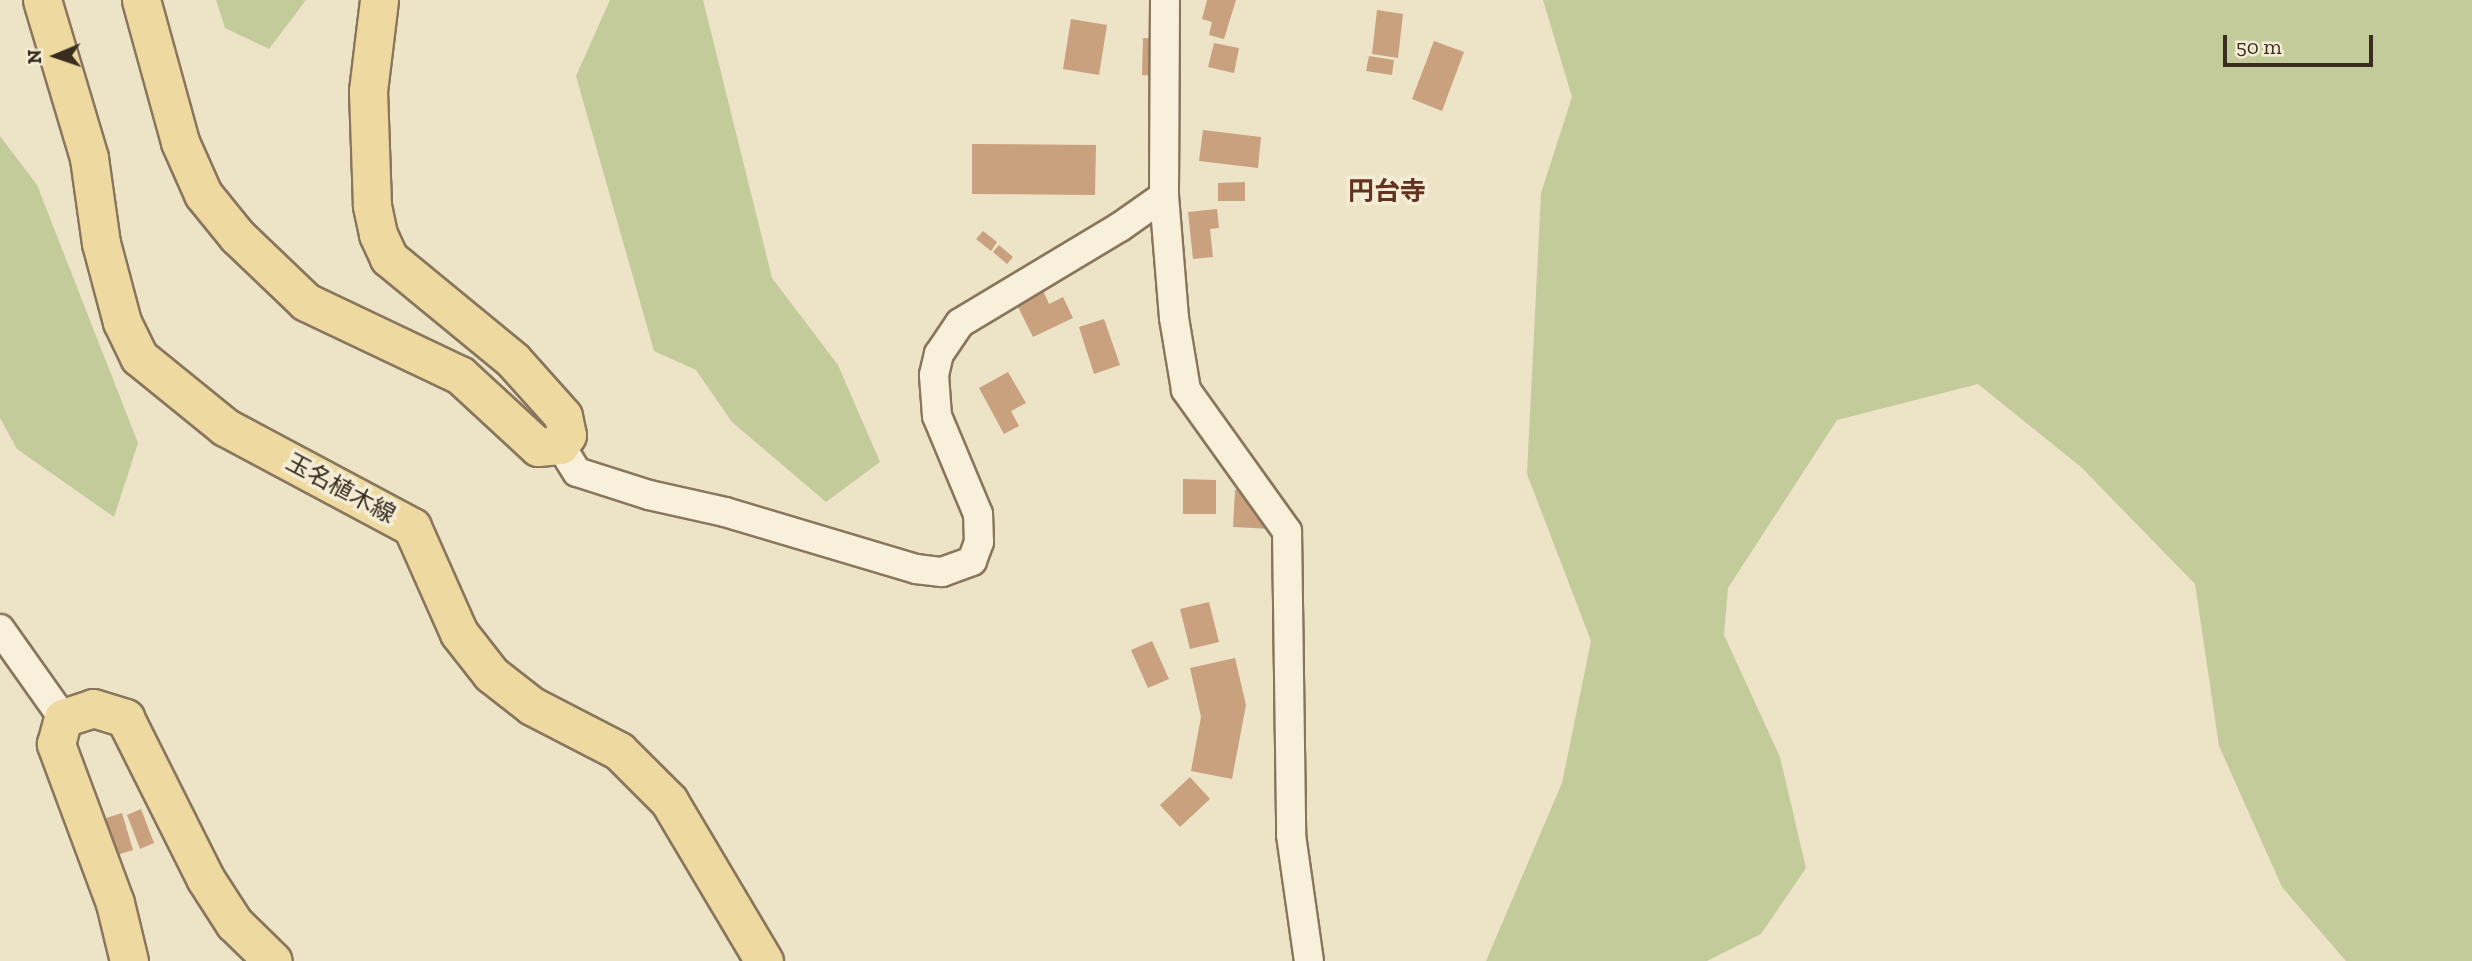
<!DOCTYPE html>
<html>
<head>
<meta charset="utf-8">
<style>
	body { margin:0 }
	#map { position:relative; width:2472px; height:961px; overflow:hidden; background:#ede3c7; font-family:"Zilla Slab","Noto Sans JP",serif }
	div>[style] { position:absolute }
	.green>* { inset:0; background:#c3cb9b }
	.building>* { inset:0; background:#c9a17e }
	.roads { filter:drop-shadow(2px 0 #88765d) drop-shadow(-2px 0 #88765d) drop-shadow(0 2px #88765d) drop-shadow(0 -2px #88765d) }
	.minor>* { height:28px; margin:-14px; padding:0 14px; transform-origin:14px; border-radius:14px; background:#f8f0da }
	.major>* { height:37px; margin:-18.5px; padding:0 18.5px; transform-origin:18.5px; border-radius:18.5px; background:#eedaa1 }
	span { translate:-50% -50%; white-space:nowrap; text-align:center; line-height:1.15; -webkit-text-stroke:7px #f4edd6; paint-order:stroke }
	.street-label { font-size:24px; color:#392d20 }
	.neighbourhood-label { font-size:26px; color:#633221; font-weight:700 }
	.north { position:absolute; left:21px; top:21px; width:70px; height:70px; -webkit-text-stroke:5px #f4edd6; paint-order:stroke; rotate:268deg; font-size:19px; font-weight:700; line-height:28px; text-align:center; color:#392d20 }
	.north::after { content:''; display:block; margin:auto; width:24px; height:32px; background:#392d20; clip-path:polygon(50% 0,100% 100%,50% 72%,0 100%) }
	.scale { position:absolute; left:2223px; top:35px; width:150px; height:32px; box-sizing:border-box; border:4px solid #392d20; border-top:0; padding-left:9px; font-size:21px; line-height:24px; white-space:nowrap; color:#392d20; -webkit-text-stroke:5px #f4edd6; paint-order:stroke }
</style>
</head>
<body>
<div id="map">
	<div class="green">
		<i style="clip-path:polygon(216px 0,306px 0,269px 49px,225px 28px)"></i>
		<i style="clip-path:polygon(610px 0,703px 0,772px 278px,838px 365px,880px 462px,826px 502px,732px 422px,696px 370px,654px 351px,576px 76px)"></i>
		<i style="clip-path:polygon(1543px 0,2472px 0,2472px 961px,2346px 961px,2282px 887px,2219px 746px,2195px 584px,2081px 467px,1978px 384px,1837px 420px,1728px 588px,1724px 635px,1780px 757px,1806px 868px,1761px 934px,1707px 961px,1486px 961px,1562px 783px,1591px 641px,1527px 474px,1541px 193px,1572px 97px)"></i>
		<i style="clip-path:polygon(0 136px,37px 185px,138px 443px,114px 517px,17px 449px,0 418px)"></i>
	</div>
	<div class="building">
		<i style="clip-path:polygon(1207px 0,1236px 0,1224px 39px,1209px 35px,1212px 22px,1202px 19px)"></i>
		<i style="clip-path:polygon(1377px 10px,1403px 14px,1398px 58px,1372px 54px)"></i>
		<i style="clip-path:polygon(1071px 19px,1107px 25px,1099px 75px,1063px 69px)"></i>
		<i style="clip-path:polygon(1143px 38px,1160px 39px,1158px 76px,1142px 75px)"></i>
		<i style="clip-path:polygon(1434px 41px,1464px 52px,1442px 111px,1412px 99px)"></i>
		<i style="clip-path:polygon(1214px 43px,1239px 48px,1234px 73px,1208px 67px)"></i>
		<i style="clip-path:polygon(1369px 56px,1394px 60px,1392px 75px,1366px 71px)"></i>
		<i style="clip-path:polygon(1203px 130px,1261px 137px,1258px 168px,1199px 161px)"></i>
		<i style="clip-path:polygon(972px 144px,1096px 145px,1095px 195px,972px 194px)"></i>
		<i style="clip-path:polygon(1245px 182px,1245px 201px,1218px 201px,1218px 183px)"></i>
		<i style="clip-path:polygon(1217px 209px,1219px 228px,1210px 229px,1213px 257px,1193px 259px,1188px 212px)"></i>
		<i style="clip-path:polygon(983px 231px,997px 242px,991px 251px,976px 239px)"></i>
		<i style="clip-path:polygon(999px 245px,1013px 257px,1007px 264px,993px 252px)"></i>
		<i style="clip-path:polygon(1042px 288px,1049px 304px,1063px 297px,1073px 318px,1033px 337px,1015px 301px)"></i>
		<i style="clip-path:polygon(1104px 319px,1120px 365px,1094px 374px,1079px 327px)"></i>
		<i style="clip-path:polygon(1008px 372px,1026px 403px,1011px 411px,1019px 426px,1004px 434px,979px 388px)"></i>
		<i style="clip-path:polygon(1183px 479px,1216px 480px,1216px 514px,1183px 514px)"></i>
		<i style="clip-path:polygon(1235px 490px,1260px 491px,1272px 529px,1233px 527px)"></i>
		<i style="clip-path:polygon(1209px 602px,1219px 642px,1190px 649px,1180px 609px)"></i>
		<i style="clip-path:polygon(1152px 641px,1169px 679px,1148px 688px,1131px 650px)"></i>
		<i style="clip-path:polygon(1235px 658px,1246px 705px,1232px 779px,1191px 771px,1201px 717px,1190px 668px)"></i>
		<i style="clip-path:polygon(1190px 777px,1210px 799px,1180px 827px,1160px 805px)"></i>
		<i style="clip-path:polygon(141px 809px,154px 843px,140px 849px,127px 815px)"></i>
		<i style="clip-path:polygon(122px 813px,133px 850px,117px 855px,106px 818px)"></i>
	</div>
	<div class="roads">
		<div class="minor">
			<i style="left:1165px;top:0;width:196px;rotate:90.3deg"></i>
			<i style="left:1164px;top:196px;width:122px;rotate:85.3deg"></i>
			<i style="left:1174px;top:318px;width:73px;rotate:80.5deg"></i>
			<i style="left:1186px;top:390px;width:173px;rotate:54.4deg"></i>
			<i style="left:1287px;top:531px;width:304px;rotate:89.2deg"></i>
			<i style="left:1291px;top:835px;width:127px;rotate:81.9deg"></i>
			<i style="left:560px;top:445px;width:32px;rotate:58deg"></i>
			<i style="left:577px;top:472px;width:76px;rotate:17.7deg"></i>
			<i style="left:649px;top:495px;width:78px;rotate:12.6deg"></i>
			<i style="left:725px;top:512px;width:199px;rotate:16.6deg"></i>
			<i style="left:916px;top:569px;width:26px;rotate:7deg"></i>
			<i style="left:942px;top:572px;width:32px;rotate:-20deg"></i>
			<i style="left:972px;top:561px;width:20px;rotate:-70deg"></i>
			<i style="left:979px;top:542px;width:28px;rotate:-92deg"></i>
			<i style="left:978px;top:514px;width:106px;rotate:-112.7deg"></i>
			<i style="left:937px;top:416px;width:41px;rotate:-94.2deg"></i>
			<i style="left:934px;top:375px;width:22px;rotate:-77deg"></i>
			<i style="left:939px;top:354px;width:37px;rotate:-56deg"></i>
			<i style="left:960px;top:323px;width:187px;rotate:-31deg"></i>
			<i style="left:1120px;top:227px;width:54px;rotate:-35.2deg"></i>
			<i style="left:0;top:629px;width:109px;rotate:54.7deg"></i>
		</div>
		<div class="major">
			<i style="left:42px;top:0;width:165px;rotate:73.4deg"></i>
			<i style="left:89px;top:158px;width:86px;rotate:82deg"></i>
			<i style="left:101px;top:243px;width:82px;rotate:75.1deg"></i>
			<i style="left:122px;top:322px;width:39px;rotate:64deg"></i>
			<i style="left:139px;top:357px;width:111px;rotate:39.1deg"></i>
			<i style="left:225px;top:427px;width:212px;rotate:28.1deg"></i>
			<i style="left:412px;top:527px;width:116px;rotate:66.1deg"></i>
			<i style="left:459px;top:633px;width:52px;rotate:52deg"></i>
			<i style="left:491px;top:674px;width:52px;rotate:38deg"></i>
			<i style="left:532px;top:706px;width:98px;rotate:27.3deg"></i>
			<i style="left:619px;top:751px;width:71px;rotate:45deg"></i>
			<i style="left:669px;top:801px;width:186px;rotate:59.3deg"></i>
			<i style="left:141px;top:0;width:147px;rotate:74.6deg"></i>
			<i style="left:180px;top:142px;width:57px;rotate:66.1deg"></i>
			<i style="left:203px;top:194px;width:54px;rotate:51deg"></i>
			<i style="left:237px;top:236px;width:95px;rotate:43.7deg"></i>
			<i style="left:306px;top:302px;width:170px;rotate:25.4deg"></i>
			<i style="left:460px;top:375px;width:106px;rotate:42.7deg"></i>
			<i style="left:538px;top:447px;width:22px;rotate:-5deg"></i>
			<i style="left:560px;top:445px;width:12px;rotate:-55deg"></i>
			<i style="left:567px;top:435px;width:19px;rotate:-102deg"></i>
			<i style="left:563px;top:416px;width:75px;rotate:-131.8deg"></i>
			<i style="left:513px;top:360px;width:161px;rotate:-140.6deg"></i>
			<i style="left:389px;top:258px;width:26px;rotate:-115deg"></i>
			<i style="left:378px;top:234px;width:30px;rotate:-102deg"></i>
			<i style="left:372px;top:205px;width:114px;rotate:-92deg"></i>
			<i style="left:368px;top:91px;width:92px;rotate:-83.1deg"></i>
			<i style="left:129px;top:961px;width:60px;rotate:-103.6deg"></i>
			<i style="left:115px;top:903px;width:170px;rotate:-110.4deg"></i>
			<i style="left:56px;top:744px;width:27px;rotate:-75deg"></i>
			<i style="left:63px;top:718px;width:32px;rotate:-18deg"></i>
			<i style="left:93px;top:708px;width:34px;rotate:17deg"></i>
			<i style="left:125px;top:718px;width:179px;rotate:63.4deg"></i>
			<i style="left:205px;top:878px;width:54px;rotate:57.2deg"></i>
			<i style="left:234px;top:923px;width:54px;rotate:44.3deg"></i>
		</div>
	</div>
	<div class="street-label">
		<span style="left:341px;top:488px;rotate:28deg">玉名植木線</span>
	</div>
	<div class="neighbourhood-label">
		<span style="left:1387px;top:192px">円台寺</span>
	</div>
	<div class="north">N</div>
	<div class="scale">50 m</div>
</div>
</body>
</html>
